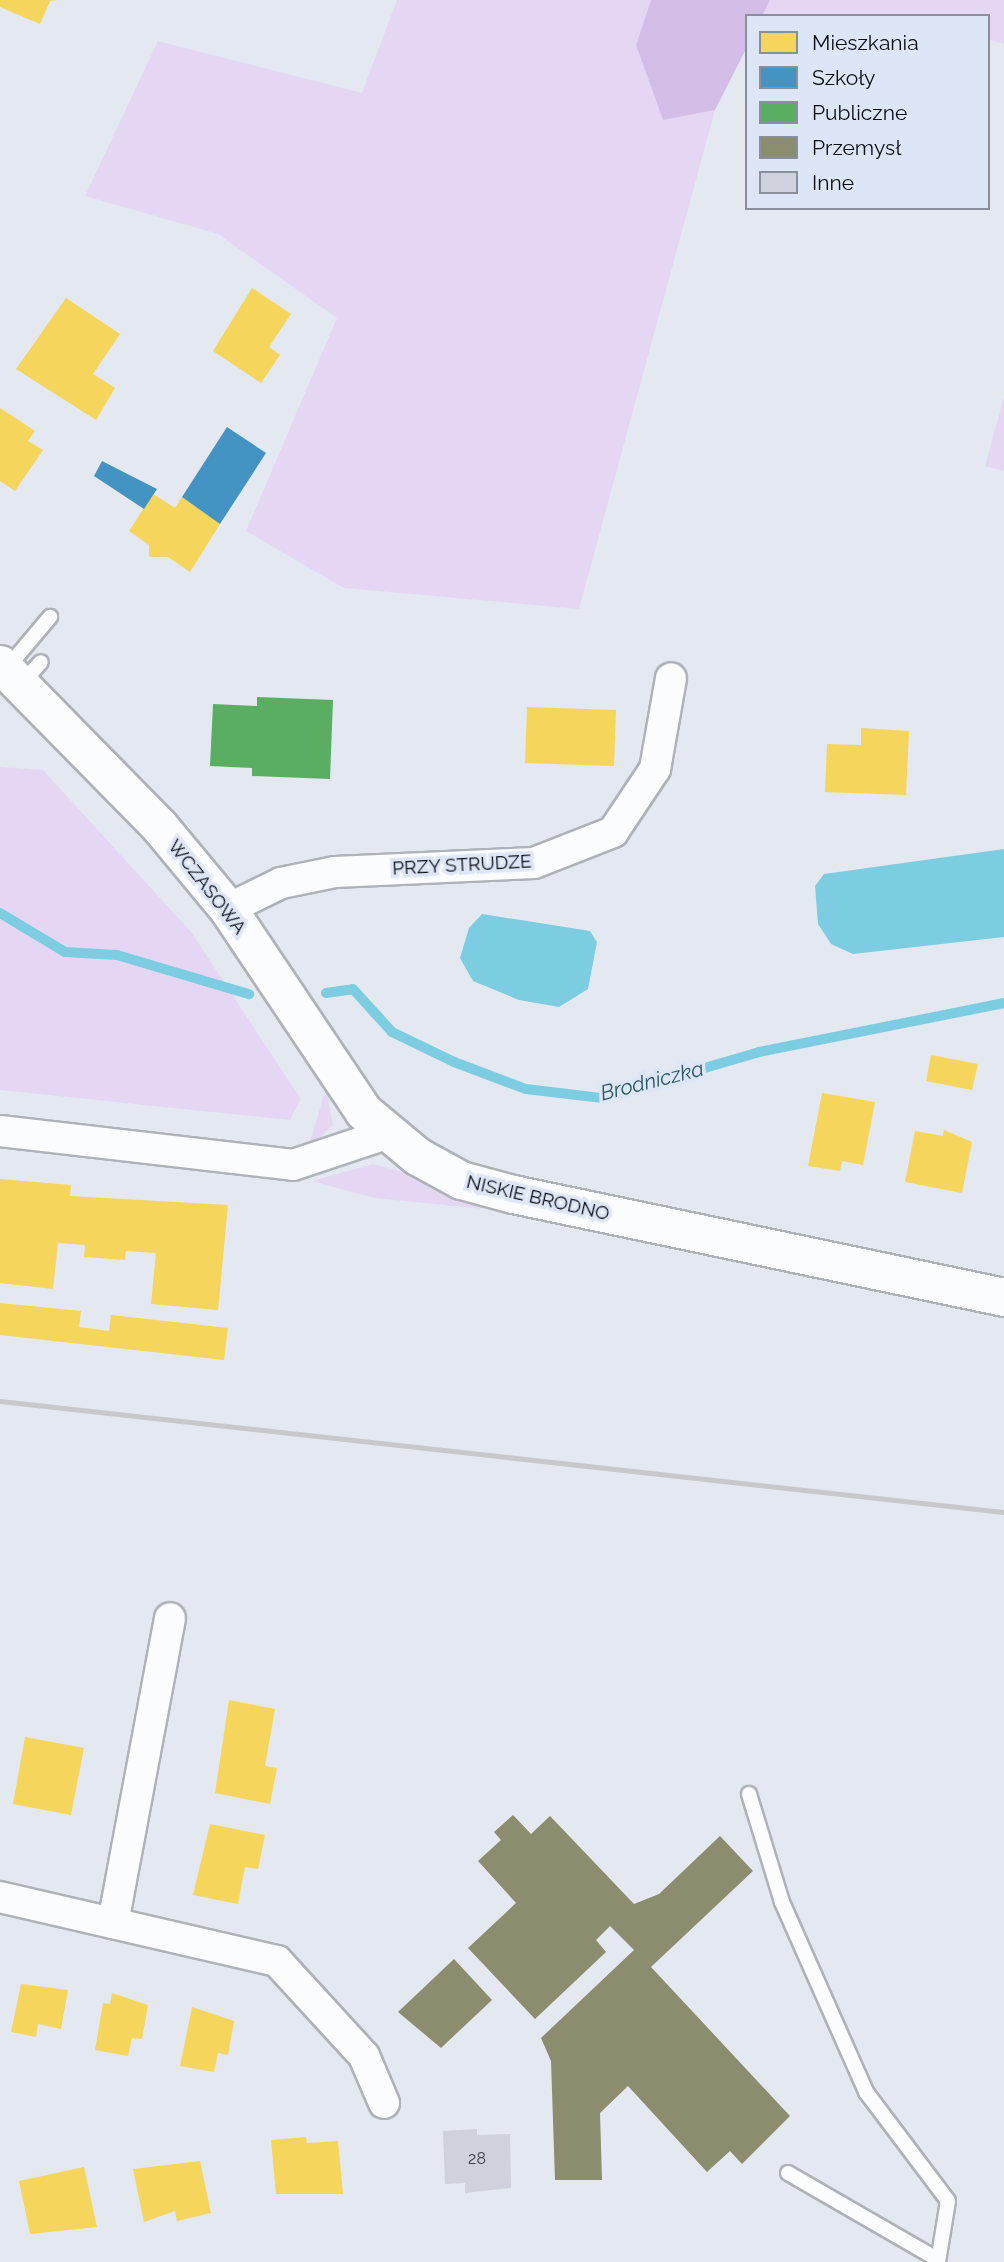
<!DOCTYPE html>
<html>
<head>
<meta charset="utf-8">
<style>
	body { margin:0 }
	#map { position:relative; width:1004px; height:2262px; overflow:hidden; background:#e3e8f1; font-family:Raleway,sans-serif }
	div>[style] { position:absolute }
	.green>* { inset:0; background:#e5d7f4 }
	.forest>* { inset:0; background:#d3bde7 }
	.water>* { inset:0; background:#7dcde2 }
	.homes>* { inset:0; background:#f6d55c }
	.schools>* { inset:0; background:#4393c3 }
	.public>* { inset:0; background:#5aae61 }
	.industry>* { inset:0; background:#8c8c6e }
	.stream>* { height:10px; margin:-5px; padding:0 5px; transform-origin:5px; border-radius:5px; background:#7dcde2 }
	.building>* { inset:0; background:#cfd1dd }
	.roads { filter:drop-shadow(2px 0 #aeb2b9) drop-shadow(-2px 0 #aeb2b9) drop-shadow(0 2px #aeb2b9) drop-shadow(0 -2px #aeb2b9) }
	.service>* { height:14px; margin:-7px; padding:0 7px; transform-origin:7px; border-radius:7px; background:#fbfcfd }
	.minor>* { height:30px; margin:-15px; padding:0 15px; transform-origin:15px; border-radius:15px; background:#fbfcfd }
	.tertiary>* { height:37px; margin:-18.5px; padding:0 18.5px; transform-origin:18.5px; border-radius:18.5px; background:#fbfcfd }
	.rail>* { height:5px; margin:-2.5px; padding:0 2.5px; transform-origin:2.5px; border-radius:2.5px; background:#c6c8ca }
	span { translate:-50% -50%; white-space:nowrap; text-align:center; line-height:1.15; -webkit-text-stroke:7px #dde6f7; paint-order:stroke }
	.number-label { font-size:16px; color:#3f424a }
	.number-label span { -webkit-text-stroke-width:0 }
	.street-label { font-size:19px; color:#0b0e14 }
	.water-label { font-size:21px; color:#295965; font-style:italic }
	.legend { position:absolute; left:745px; top:14px; width:245px; height:196px; box-sizing:border-box; background:#dde6f7; border:2px solid #89909c; margin:0; padding:9px 12px; list-style:none; font-size:21px; color:#0b0e14 }
	.legend li { display:flex; align-items:center; gap:14px; height:35px }
	.legend b { width:35px; border:2px solid #89909c }
</style>
</head>
<body>
<div id="map">
	<div class="green">
		<i style="clip-path:polygon(397px 0,651px 0,636px 45px,663px 120px,715px 110px,579px 609px,344px 588px,246px 531px,337px 318px,218px 234px,85px 196px,158px 41px,362px 93px)"></i>
		<i style="clip-path:polygon(770px 0,1004px 0,1004px 44px,988px 39px,988px 16px,762px 16px)"></i>
		<i style="clip-path:polygon(1004px 397px,1004px 471px,985px 466px)"></i>
		<i style="clip-path:polygon(0 767px,43px 770px,191px 932px,301px 1099px,290px 1120px,0 1090px)"></i>
		<i style="clip-path:polygon(327px 1094px,333px 1125px,309px 1147px,323px 1097px)"></i>
		<i style="clip-path:polygon(373px 1164px,396px 1170px,484px 1209px,374px 1198px,312px 1181px)"></i>
	</div>
	<div class="forest">
		<i style="clip-path:polygon(651px 0,770px 0,762px 16px,747px 16px,747px 47px,715px 110px,663px 120px,636px 45px)"></i>
	</div>
	<div class="water">
		<i style="clip-path:polygon(1004px 849px,1004px 937px,853px 954px,831px 944px,818px 924px,815px 886px,824px 874px)"></i>
		<i style="clip-path:polygon(482px 914px,590px 931px,597px 942px,588px 989px,559px 1007px,519px 1000px,473px 981px,460px 958px,469px 928px)"></i>
	</div>
	<div class="homes">
		<i style="clip-path:polygon(0 0,57px 0,50px 1px,40px 24px,0 7px)"></i>
		<i style="clip-path:polygon(252px 288px,291px 314px,269px 347px,280px 355px,261px 383px,213px 351px)"></i>
		<i style="clip-path:polygon(66px 298px,120px 334px,93px 374px,115px 388px,96px 420px,16px 369px)"></i>
		<i style="clip-path:polygon(0 408px,35px 431px,28px 441px,43px 450px,15px 491px,0 481px)"></i>
		<i style="clip-path:polygon(153px 494px,175px 508px,182px 497px,220px 524px,190px 572px,168px 557px,149px 557px,149px 545px,129px 531px)"></i>
		<i style="clip-path:polygon(527px 707px,616px 710px,614px 766px,525px 763px)"></i>
		<i style="clip-path:polygon(861px 728px,909px 731px,906px 795px,825px 792px,827px 744px,861px 745px)"></i>
		<i style="clip-path:polygon(931px 1055px,978px 1064px,972px 1090px,926px 1081px)"></i>
		<i style="clip-path:polygon(822px 1093px,875px 1102px,863px 1165px,842px 1161px,840px 1171px,808px 1166px)"></i>
		<i style="clip-path:polygon(944px 1130px,972px 1142px,962px 1193px,905px 1182px,915px 1131px,943px 1136px)"></i>
		<i style="clip-path:polygon(0 1179px,71px 1185px,70px 1196px,228px 1205px,218px 1310px,151px 1304px,156px 1253px,126px 1251px,125px 1260px,84px 1257px,85px 1245px,58px 1243px,53px 1289px,0 1283px)"></i>
		<i style="clip-path:polygon(0 1303px,81px 1311px,79px 1327px,109px 1331px,111px 1315px,228px 1328px,224px 1360px,0 1335px)"></i>
		<i style="clip-path:polygon(229px 1700px,275px 1709px,265px 1766px,277px 1768px,270px 1804px,215px 1793px)"></i>
		<i style="clip-path:polygon(25px 1737px,84px 1748px,71px 1815px,13px 1804px)"></i>
		<i style="clip-path:polygon(210px 1824px,265px 1835px,258px 1869px,245px 1867px,238px 1904px,193px 1895px)"></i>
		<i style="clip-path:polygon(21px 1984px,68px 1990px,61px 2029px,38px 2024px,36px 2037px,11px 2032px)"></i>
		<i style="clip-path:polygon(112px 1993px,148px 2005px,142px 2039px,132px 2038px,128px 2056px,95px 2050px,103px 2003px,110px 2004px)"></i>
		<i style="clip-path:polygon(192px 2007px,234px 2021px,228px 2055px,218px 2053px,214px 2072px,180px 2066px)"></i>
		<i style="clip-path:polygon(306px 2137px,307px 2143px,338px 2141px,343px 2194px,276px 2194px,271px 2140px)"></i>
		<i style="clip-path:polygon(200px 2161px,211px 2213px,177px 2221px,175px 2211px,144px 2222px,133px 2169px)"></i>
		<i style="clip-path:polygon(84px 2167px,97px 2227px,30px 2234px,19px 2181px)"></i>
	</div>
	<div class="schools">
		<i style="clip-path:polygon(227px 427px,266px 453px,220px 524px,182px 497px)"></i>
		<i style="clip-path:polygon(102px 461px,157px 489px,144px 509px,94px 476px)"></i>
	</div>
	<div class="public">
		<i style="clip-path:polygon(257px 697px,333px 700px,330px 779px,252px 776px,252px 768px,210px 766px,213px 704px,257px 706px)"></i>
	</div>
	<div class="industry">
		<i style="clip-path:polygon(513px 1815px,531px 1834px,550px 1816px,634px 1904px,659px 1894px,720px 1836px,753px 1871px,651px 1967px,790px 2116px,742px 2164px,730px 2151px,707px 2172px,628px 2086px,600px 2113px,602px 2180px,555px 2180px,551px 2061px,541px 2038px,634px 1950px,610px 1926px,596px 1940px,606px 1952px,535px 2019px,468px 1948px,516px 1903px,478px 1861px,501px 1840px,494px 1832px)"></i>
		<i style="clip-path:polygon(454px 1959px,492px 2000px,441px 2048px,398px 2012px)"></i>
	</div>
	<div class="stream">
		<i style="left:0;top:913px;width:76px;rotate:31deg"></i>
		<i style="left:65px;top:952px;width:52px;rotate:3.3deg"></i>
		<i style="left:117px;top:955px;width:138px;rotate:16.5deg"></i>
		<i style="left:326px;top:993px;width:27px;rotate:-8deg"></i>
		<i style="left:353px;top:989px;width:58px;rotate:47.8deg"></i>
		<i style="left:392px;top:1032px;width:69px;rotate:25.8deg"></i>
		<i style="left:454px;top:1062px;width:77px;rotate:20.6deg"></i>
		<i style="left:526px;top:1089px;width:77px;rotate:6.8deg"></i>
		<i style="left:602px;top:1098px;width:164px;rotate:-16.3deg"></i>
		<i style="left:759px;top:1052px;width:250px;rotate:-11.3deg"></i>
	</div>
	<div class="building">
		<i style="clip-path:polygon(477px 2129px,477px 2135px,510px 2134px,511px 2188px,465px 2193px,465px 2183px,445px 2184px,443px 2131px)"></i>
	</div>
	<div class="roads">
		<div class="service">
			<i style="left:7px;top:668px;width:67px;rotate:-49.9deg"></i>
			<i style="left:22px;top:683px;width:28px;rotate:-48deg"></i>
			<i style="left:749px;top:1794px;width:113px;rotate:73deg"></i>
			<i style="left:782px;top:1902px;width:208px;rotate:66.1deg"></i>
			<i style="left:866px;top:2092px;width:136px;rotate:53deg"></i>
			<i style="left:948px;top:2201px;width:62px;rotate:99.3deg"></i>
			<i style="left:788px;top:2173px;width:172px;rotate:30deg"></i>
		</div>
		<div class="minor">
			<i style="left:228px;top:909px;width:59px;rotate:-26.1deg"></i>
			<i style="left:281px;top:883px;width:55px;rotate:-11.5deg"></i>
			<i style="left:335px;top:872px;width:199px;rotate:-2.6deg"></i>
			<i style="left:534px;top:863px;width:85px;rotate:-21.4deg"></i>
			<i style="left:613px;top:832px;width:76px;rotate:-56.3deg"></i>
			<i style="left:655px;top:769px;width:92px;rotate:-80deg"></i>
			<i style="left:0;top:1131px;width:295px;rotate:6.6deg"></i>
			<i style="left:293px;top:1165px;width:98px;rotate:-18.4deg"></i>
			<i style="left:0;top:1897px;width:284px;rotate:13deg"></i>
			<i style="left:277px;top:1961px;width:129px;rotate:47.5deg"></i>
			<i style="left:364px;top:2056px;width:51px;rotate:66.9deg"></i>
			<i style="left:113px;top:1923px;width:310px;rotate:-79.4deg"></i>
		</div>
		<div class="tertiary">
			<i style="left:0;top:664px;width:228px;rotate:45.5deg"></i>
			<i style="left:160px;top:827px;width:107px;rotate:50.3deg"></i>
			<i style="left:228px;top:909px;width:243px;rotate:56.2deg"></i>
			<i style="left:363px;top:1111px;width:70px;rotate:39.8deg"></i>
			<i style="left:417px;top:1156px;width:50px;rotate:28.6deg"></i>
			<i style="left:461px;top:1180px;width:54px;rotate:15.1deg"></i>
			<i style="left:513px;top:1194px;width:502px;rotate:11.85deg"></i>
		</div>
	</div>
	<div class="rail">
		<i style="left:0;top:1401px;width:1010px;rotate:6.31deg"></i>
	</div>
	<div class="number-label">
		<span style="left:477px;top:2159px">28</span>
	</div>
	<div class="street-label">
		<span style="left:462px;top:865px;rotate:-3deg">PRZY STRUDZE</span>
		<span style="left:207px;top:887px;rotate:52deg">WCZASOWA</span>
		<span style="left:538px;top:1198px;rotate:13deg">NISKIE BRODNO</span>
	</div>
	<div class="water-label">
		<span style="left:652px;top:1081px;rotate:-14deg">Brodniczka</span>
	</div>
	<ul class="legend">
	<li><b style="height:19px;background:#f6d55c"></b>Mieszkania</li>
	<li><b style="height:19px;background:#4393c3"></b>Szkoły</li>
	<li><b style="height:19px;background:#5aae61"></b>Publiczne</li>
	<li><b style="height:19px;background:#8c8c6e"></b>Przemysł</li>
	<li><b style="height:19px;background:#cfd1dd"></b>Inne</li>
	</ul>
</div>
</body>
</html>
